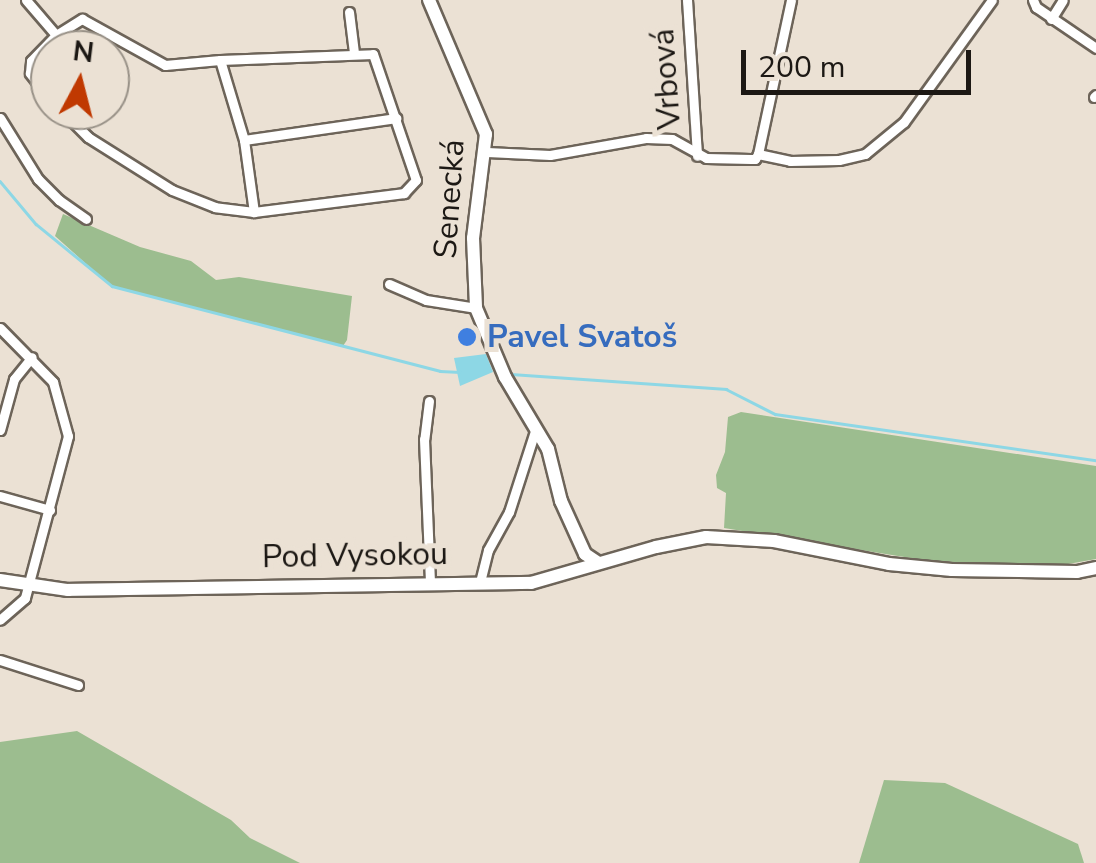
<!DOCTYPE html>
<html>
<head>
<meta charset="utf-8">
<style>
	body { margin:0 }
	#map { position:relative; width:1096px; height:863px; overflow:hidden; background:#ebe1d4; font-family:"Nunito Sans",sans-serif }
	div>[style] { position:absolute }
	.green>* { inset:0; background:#9cbd8f }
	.water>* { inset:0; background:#8dd7e5 }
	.stream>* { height:2.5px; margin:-1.25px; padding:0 1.25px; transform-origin:1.25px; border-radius:1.25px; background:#8dd7e5 }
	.roads { filter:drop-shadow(2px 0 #6d6459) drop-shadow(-2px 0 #6d6459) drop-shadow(0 2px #6d6459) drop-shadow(0 -2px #6d6459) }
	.street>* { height:9px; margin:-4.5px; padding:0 4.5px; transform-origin:4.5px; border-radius:4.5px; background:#fff }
	.secondary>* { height:12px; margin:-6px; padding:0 6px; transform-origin:6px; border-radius:6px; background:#fff }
	.dots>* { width:28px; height:28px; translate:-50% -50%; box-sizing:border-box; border:5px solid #ebe1d4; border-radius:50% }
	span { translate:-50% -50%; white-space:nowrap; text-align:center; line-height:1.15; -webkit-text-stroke:10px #ebe1d4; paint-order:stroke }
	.street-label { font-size:32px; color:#1c1814 }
	.shop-label { font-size:32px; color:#366cbe; font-weight:700 }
	.left { translate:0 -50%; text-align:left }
	.north { position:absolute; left:30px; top:30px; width:100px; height:100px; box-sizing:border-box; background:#ebe1d4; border:2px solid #989187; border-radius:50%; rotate:7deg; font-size:28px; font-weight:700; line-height:40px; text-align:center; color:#1c1814 }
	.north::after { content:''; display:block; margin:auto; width:35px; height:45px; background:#c03901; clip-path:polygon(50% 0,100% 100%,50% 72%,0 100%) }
	.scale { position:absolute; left:741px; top:50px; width:230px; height:45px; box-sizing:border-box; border:5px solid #1c1814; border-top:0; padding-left:12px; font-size:30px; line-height:35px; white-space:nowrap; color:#1c1814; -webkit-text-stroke:8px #ebe1d4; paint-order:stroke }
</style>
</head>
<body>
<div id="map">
	<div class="green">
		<i style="clip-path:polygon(63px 214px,140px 247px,191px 261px,216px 280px,239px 277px,352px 296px,347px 340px,343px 346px,111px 286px,55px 236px)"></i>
		<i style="clip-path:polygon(741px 412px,1096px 466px,1096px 559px,1057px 566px,929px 561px,724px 528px,726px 493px,717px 488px,716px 475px,725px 452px,728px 417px)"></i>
		<i style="clip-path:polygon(77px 731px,231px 820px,250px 838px,300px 863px,0 863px,0 742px)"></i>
		<i style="clip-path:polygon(884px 780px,945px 783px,1078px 844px,1084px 863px,859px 863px)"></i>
	</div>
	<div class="water">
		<i style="clip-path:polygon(486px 354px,493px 372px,460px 386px,454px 358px)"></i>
	</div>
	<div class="stream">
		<i style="left:0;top:181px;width:56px;rotate:50.1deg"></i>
		<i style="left:36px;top:224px;width:98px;rotate:39.2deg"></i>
		<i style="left:112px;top:286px;width:339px;rotate:14.5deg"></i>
		<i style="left:440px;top:371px;width:20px;rotate:3deg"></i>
		<i style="left:511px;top:374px;width:216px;rotate:4deg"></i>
		<i style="left:726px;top:389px;width:55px;rotate:27deg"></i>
		<i style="left:775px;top:414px;width:324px;rotate:8.2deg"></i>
	</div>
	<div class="roads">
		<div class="street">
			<i style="left:26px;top:0;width:46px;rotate:49.4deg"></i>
			<i style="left:687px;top:0;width:156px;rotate:86.3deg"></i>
			<i style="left:1033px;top:0;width:8px;rotate:67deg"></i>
			<i style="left:1036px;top:7px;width:73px;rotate:34.3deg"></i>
			<i style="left:349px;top:12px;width:39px;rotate:83deg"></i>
			<i style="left:1051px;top:19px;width:22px;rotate:-58deg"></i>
			<i style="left:220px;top:60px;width:153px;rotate:-2.2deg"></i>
			<i style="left:373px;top:54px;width:133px;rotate:71.2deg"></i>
			<i style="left:416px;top:180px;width:18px;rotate:133deg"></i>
			<i style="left:404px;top:193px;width:151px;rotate:172.8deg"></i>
			<i style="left:1094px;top:97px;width:3px;rotate:-45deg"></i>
			<i style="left:50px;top:99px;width:33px;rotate:-128deg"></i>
			<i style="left:30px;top:73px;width:12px;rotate:-85deg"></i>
			<i style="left:31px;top:61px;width:36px;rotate:-46deg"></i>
			<i style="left:56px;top:35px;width:31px;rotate:-32deg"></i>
			<i style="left:82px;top:19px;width:95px;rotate:29deg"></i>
			<i style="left:165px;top:65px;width:55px;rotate:-5.2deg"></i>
			<i style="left:220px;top:60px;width:84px;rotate:73.3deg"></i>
			<i style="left:244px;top:140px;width:73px;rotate:82.1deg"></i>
			<i style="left:254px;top:212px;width:39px;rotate:-173deg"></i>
			<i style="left:215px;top:207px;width:46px;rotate:-158.4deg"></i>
			<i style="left:172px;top:190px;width:99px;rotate:-147.8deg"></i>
			<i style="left:88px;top:137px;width:38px;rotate:-135deg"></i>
			<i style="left:0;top:118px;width:72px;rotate:58.1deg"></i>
			<i style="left:38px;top:179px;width:30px;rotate:45deg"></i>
			<i style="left:59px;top:200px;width:33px;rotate:35deg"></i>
			<i style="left:244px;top:140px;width:154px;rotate:-8.2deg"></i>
			<i style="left:487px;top:152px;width:63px;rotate:2.7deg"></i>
			<i style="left:550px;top:155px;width:97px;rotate:-10deg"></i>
			<i style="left:646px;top:138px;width:26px;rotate:2deg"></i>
			<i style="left:672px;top:139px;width:39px;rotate:29deg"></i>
			<i style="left:706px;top:158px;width:49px;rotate:1.2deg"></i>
			<i style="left:755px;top:159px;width:6px;rotate:-59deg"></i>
			<i style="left:758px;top:154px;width:33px;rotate:12deg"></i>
			<i style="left:790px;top:161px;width:49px;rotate:-1.2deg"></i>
			<i style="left:839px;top:160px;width:27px;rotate:-13deg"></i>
			<i style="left:865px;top:154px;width:50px;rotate:-39.4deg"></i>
			<i style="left:904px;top:122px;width:150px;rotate:-54.2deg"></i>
			<i style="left:758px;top:154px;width:157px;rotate:-77.9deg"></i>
			<i style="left:389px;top:284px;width:40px;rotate:23.4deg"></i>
			<i style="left:426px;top:300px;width:51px;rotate:9.1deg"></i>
			<i style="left:0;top:328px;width:76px;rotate:45.5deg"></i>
			<i style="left:53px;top:382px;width:56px;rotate:74.5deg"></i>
			<i style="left:68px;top:436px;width:168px;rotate:104.9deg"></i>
			<i style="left:25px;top:598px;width:33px;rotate:139deg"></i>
			<i style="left:429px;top:401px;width:38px;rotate:97deg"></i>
			<i style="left:424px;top:439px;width:143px;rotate:87.6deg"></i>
			<i style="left:0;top:430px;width:53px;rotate:-74.6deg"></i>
			<i style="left:14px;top:379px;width:28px;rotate:-51deg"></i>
			<i style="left:0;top:496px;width:52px;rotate:15.6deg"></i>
			<i style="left:480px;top:582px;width:33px;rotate:-76deg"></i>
			<i style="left:488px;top:550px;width:43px;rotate:-61.1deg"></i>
			<i style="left:509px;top:512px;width:85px;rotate:-72.2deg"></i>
			<i style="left:0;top:660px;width:82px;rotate:17.8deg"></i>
		</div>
		<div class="secondary">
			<i style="left:429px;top:0;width:146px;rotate:67deg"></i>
			<i style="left:486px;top:134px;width:105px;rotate:97.1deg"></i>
			<i style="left:473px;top:238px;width:70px;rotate:87.5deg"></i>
			<i style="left:476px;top:308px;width:75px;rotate:67.2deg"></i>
			<i style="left:505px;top:377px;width:84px;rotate:59.2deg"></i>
			<i style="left:548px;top:449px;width:54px;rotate:76deg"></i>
			<i style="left:561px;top:501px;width:58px;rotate:65.6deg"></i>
			<i style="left:585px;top:554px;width:14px;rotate:34deg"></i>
			<i style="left:0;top:580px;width:69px;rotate:8.4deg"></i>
			<i style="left:68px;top:590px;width:463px;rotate:-0.9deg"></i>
			<i style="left:531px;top:583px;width:130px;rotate:-16.1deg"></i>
			<i style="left:656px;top:547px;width:51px;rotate:-11.3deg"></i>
			<i style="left:706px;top:537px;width:68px;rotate:3.4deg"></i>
			<i style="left:774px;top:541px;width:117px;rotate:11.3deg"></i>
			<i style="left:889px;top:564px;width:63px;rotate:5.4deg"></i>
			<i style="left:952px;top:570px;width:125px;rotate:0.9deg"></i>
			<i style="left:1077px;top:572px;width:19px;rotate:-12deg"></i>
		</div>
	</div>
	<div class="dots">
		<i style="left:467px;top:337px;background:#3f7fe0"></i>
	</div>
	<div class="street-label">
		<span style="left:667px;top:79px;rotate:-94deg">Vrbová</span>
		<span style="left:450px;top:199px;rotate:-86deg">Senecká</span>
		<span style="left:355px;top:556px;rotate:-1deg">Pod Vysokou</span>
	</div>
	<div class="shop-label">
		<span class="left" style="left:487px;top:337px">Pavel Svatoš</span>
	</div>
	<div class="north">N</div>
	<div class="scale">200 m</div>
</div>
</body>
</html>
